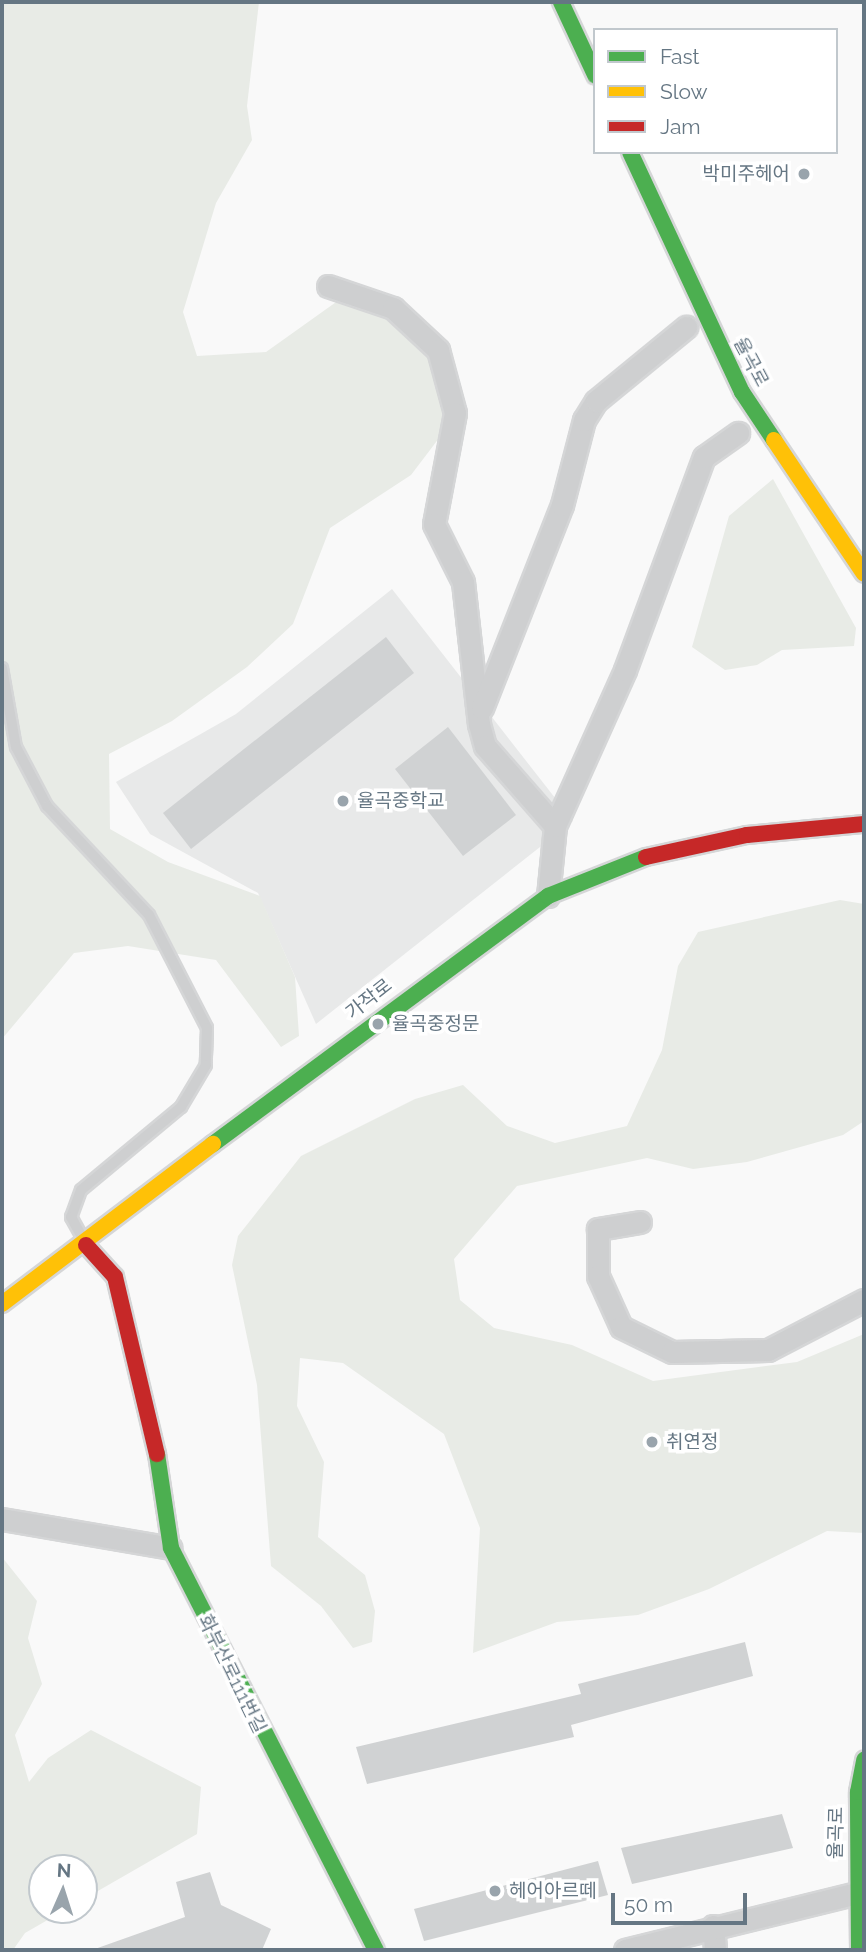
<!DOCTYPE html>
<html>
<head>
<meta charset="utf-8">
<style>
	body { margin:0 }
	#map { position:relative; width:866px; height:1952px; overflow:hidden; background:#f9f9f9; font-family:Raleway,"Noto Sans KR",sans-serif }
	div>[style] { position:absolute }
	.built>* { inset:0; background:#e8e9e9 }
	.green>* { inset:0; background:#e8ebe6 }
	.building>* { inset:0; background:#d0d2d3 }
	.roads { filter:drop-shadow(2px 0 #d5d6d7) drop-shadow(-2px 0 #d5d6d7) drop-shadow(0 2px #d5d6d7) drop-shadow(0 -2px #d5d6d7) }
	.lane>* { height:10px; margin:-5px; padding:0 5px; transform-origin:5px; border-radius:5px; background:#cecfd0 }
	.street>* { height:21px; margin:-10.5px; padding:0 10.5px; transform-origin:10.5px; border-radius:10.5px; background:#cecfd0 }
	.fast>* { height:16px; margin:-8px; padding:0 8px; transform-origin:8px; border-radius:8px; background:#4caf50 }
	.slow>* { height:16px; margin:-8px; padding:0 8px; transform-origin:8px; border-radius:8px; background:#ffc107 }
	.jam>* { height:16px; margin:-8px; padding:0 8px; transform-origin:8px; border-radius:8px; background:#c62828 }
	.dots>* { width:19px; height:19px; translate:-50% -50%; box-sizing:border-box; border:4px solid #fff; border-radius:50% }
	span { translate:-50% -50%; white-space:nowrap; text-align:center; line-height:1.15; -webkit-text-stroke:7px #fff; paint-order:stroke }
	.poi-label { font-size:19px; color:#657683 }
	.right { translate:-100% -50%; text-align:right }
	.left { translate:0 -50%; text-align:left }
	.street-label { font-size:19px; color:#657683 }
	.frame { position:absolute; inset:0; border:4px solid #657683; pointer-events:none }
	.legend { position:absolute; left:593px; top:28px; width:245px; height:126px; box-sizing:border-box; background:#fff; border:2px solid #c1c8cd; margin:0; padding:9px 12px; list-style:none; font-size:21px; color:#657683 }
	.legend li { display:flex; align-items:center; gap:14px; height:35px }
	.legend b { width:35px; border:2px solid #c1c8cd }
	.north { position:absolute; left:28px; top:1854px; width:70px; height:70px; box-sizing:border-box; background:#fff; border:2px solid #c1c8cd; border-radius:50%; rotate:3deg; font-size:19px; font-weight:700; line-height:28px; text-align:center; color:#657683 }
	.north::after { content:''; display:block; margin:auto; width:24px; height:32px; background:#99a4ac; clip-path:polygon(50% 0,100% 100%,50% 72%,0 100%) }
	.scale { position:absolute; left:611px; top:1893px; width:136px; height:32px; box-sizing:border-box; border:4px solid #657683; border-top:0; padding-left:9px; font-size:21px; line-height:24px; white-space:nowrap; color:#657683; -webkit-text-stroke:5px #fff; paint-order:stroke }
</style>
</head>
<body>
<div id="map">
	<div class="built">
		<i style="clip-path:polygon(392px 589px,573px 821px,316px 1024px,258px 893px,150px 834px,116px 782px,236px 714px)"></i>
	</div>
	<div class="green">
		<i style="clip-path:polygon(2px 2px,259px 2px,247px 106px,252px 140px,216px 203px,183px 312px,197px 356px,266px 352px,339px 300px,405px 310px,448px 357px,449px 425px,411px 475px,330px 528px,293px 624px,247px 667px,172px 721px,109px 754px,110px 829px,168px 862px,260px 896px,295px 977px,299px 1036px,281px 1047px,216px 960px,128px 946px,74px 953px,2px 1039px)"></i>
		<i style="clip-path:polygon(773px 479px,856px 628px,854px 646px,782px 650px,757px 665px,725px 670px,692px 647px,729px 516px)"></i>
		<i style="clip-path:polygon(840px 900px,864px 904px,864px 1121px,843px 1135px,747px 1162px,693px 1169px,647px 1158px,517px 1186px,454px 1259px,460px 1300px,494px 1328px,572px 1345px,653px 1381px,797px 1362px,864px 1334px,864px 1533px,827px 1531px,709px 1589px,638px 1615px,557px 1622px,473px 1653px,480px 1528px,444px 1434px,343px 1363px,300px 1358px,297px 1406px,324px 1462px,318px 1537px,365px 1575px,375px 1611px,372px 1642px,353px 1648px,321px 1606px,271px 1566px,257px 1385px,232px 1265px,238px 1236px,301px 1156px,415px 1099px,463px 1085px,507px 1126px,555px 1143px,627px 1126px,662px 1050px,678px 966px,698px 932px)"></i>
		<i style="clip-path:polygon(2px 1557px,37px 1601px,28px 1638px,42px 1684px,15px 1735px,29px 1782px,48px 1758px,91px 1730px,201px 1787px,197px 1834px,84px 1899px,84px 1868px,42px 1868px,42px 1910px,65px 1910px,25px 1933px,13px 1950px,2px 1950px)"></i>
	</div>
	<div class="building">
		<i style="clip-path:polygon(386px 637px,414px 673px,191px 849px,163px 813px)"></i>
		<i style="clip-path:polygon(448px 727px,516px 815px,463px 856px,395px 769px)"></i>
		<i style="clip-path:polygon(745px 1642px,753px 1676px,571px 1725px,574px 1737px,367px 1784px,356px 1747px,581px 1694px,578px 1684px)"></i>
		<i style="clip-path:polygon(782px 1814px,793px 1848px,632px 1884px,621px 1848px)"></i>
		<i style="clip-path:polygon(598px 1861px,608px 1895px,424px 1941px,414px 1909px)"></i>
		<i style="clip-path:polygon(210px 1872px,221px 1905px,271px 1929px,262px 1950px,92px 1950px,185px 1917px,176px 1882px)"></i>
	</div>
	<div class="roads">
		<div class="lane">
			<i style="left:2px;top:668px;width:80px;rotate:80deg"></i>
			<i style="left:16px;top:747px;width:67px;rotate:62.3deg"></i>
			<i style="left:47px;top:806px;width:149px;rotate:46.9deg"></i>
			<i style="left:149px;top:915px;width:127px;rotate:62.8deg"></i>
			<i style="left:207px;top:1028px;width:37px;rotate:92deg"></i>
			<i style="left:206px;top:1065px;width:49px;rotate:120.8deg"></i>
			<i style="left:181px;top:1107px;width:130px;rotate:140.3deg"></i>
			<i style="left:81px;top:1190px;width:29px;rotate:110deg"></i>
			<i style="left:71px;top:1217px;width:25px;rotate:61deg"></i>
		</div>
		<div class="street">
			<i style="left:328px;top:286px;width:69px;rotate:18.7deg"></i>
			<i style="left:393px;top:308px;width:62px;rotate:43deg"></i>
			<i style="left:438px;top:350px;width:65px;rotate:74.9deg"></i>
			<i style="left:455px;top:413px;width:113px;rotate:100.7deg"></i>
			<i style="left:434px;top:524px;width:65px;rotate:63.4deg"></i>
			<i style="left:463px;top:582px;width:143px;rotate:83.6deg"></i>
			<i style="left:479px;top:724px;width:23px;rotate:75deg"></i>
			<i style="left:485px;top:746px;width:106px;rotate:48.8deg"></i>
			<i style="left:482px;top:708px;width:218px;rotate:-68.5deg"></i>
			<i style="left:562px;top:505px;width:88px;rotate:-75.5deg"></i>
			<i style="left:584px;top:420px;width:22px;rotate:-58deg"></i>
			<i style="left:596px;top:401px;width:117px;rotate:-39.4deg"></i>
			<i style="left:548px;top:896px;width:70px;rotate:-84.3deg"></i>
			<i style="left:555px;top:826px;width:171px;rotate:-65.8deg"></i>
			<i style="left:625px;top:670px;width:227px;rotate:-69.7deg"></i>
			<i style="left:704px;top:457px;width:42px;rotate:-35.2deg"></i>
			<i style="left:640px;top:1222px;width:43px;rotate:170.5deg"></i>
			<i style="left:598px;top:1229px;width:47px;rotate:90deg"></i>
			<i style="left:598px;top:1276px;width:56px;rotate:65.7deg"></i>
			<i style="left:621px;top:1327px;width:57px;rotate:26.1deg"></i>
			<i style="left:672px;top:1352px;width:96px;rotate:-1.2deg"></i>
			<i style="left:768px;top:1350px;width:108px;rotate:-27.5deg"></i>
			<i style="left:2px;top:1519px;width:171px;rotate:9.7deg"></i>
			<i style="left:713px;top:1926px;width:24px;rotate:85deg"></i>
			<i style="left:625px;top:1950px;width:239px;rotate:-13.8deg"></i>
		</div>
		<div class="fast">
			<i style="left:561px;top:2px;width:81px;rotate:65deg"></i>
			<i style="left:630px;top:152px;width:265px;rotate:65deg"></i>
			<i style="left:742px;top:392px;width:58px;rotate:56.3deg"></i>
			<i style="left:213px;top:1144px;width:417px;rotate:-36.5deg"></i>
			<i style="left:548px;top:896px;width:105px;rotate:-21.7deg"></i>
			<i style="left:157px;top:1454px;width:95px;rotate:81.5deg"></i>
			<i style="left:171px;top:1548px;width:451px;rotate:63deg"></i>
			<i style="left:859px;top:1950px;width:158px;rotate:-90.4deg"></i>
			<i style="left:858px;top:1792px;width:33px;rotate:-79deg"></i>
		</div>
		<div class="slow">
			<i style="left:774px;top:440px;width:161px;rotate:56.1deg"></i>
			<i style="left:2px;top:1304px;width:265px;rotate:-37.2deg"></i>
		</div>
		<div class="jam">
			<i style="left:646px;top:857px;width:103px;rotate:-12.3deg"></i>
			<i style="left:747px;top:835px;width:118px;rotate:-5.4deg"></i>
			<i style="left:86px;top:1245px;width:43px;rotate:47.8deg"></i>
			<i style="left:115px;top:1277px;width:182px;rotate:76.7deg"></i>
		</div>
	</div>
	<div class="dots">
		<i style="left:804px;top:174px;background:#99a4ac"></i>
		<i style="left:343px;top:801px;background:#99a4ac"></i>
		<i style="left:378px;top:1024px;background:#99a4ac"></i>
		<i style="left:652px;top:1442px;background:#99a4ac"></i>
		<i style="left:495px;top:1891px;background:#99a4ac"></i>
	</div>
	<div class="poi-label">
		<span class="right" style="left:790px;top:174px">박미주헤어</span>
		<span class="left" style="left:357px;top:801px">율곡중학교</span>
		<span class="left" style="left:392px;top:1024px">율곡중정문</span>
		<span class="left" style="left:666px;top:1442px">취연정</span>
		<span class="left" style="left:509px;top:1891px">헤어아르떼</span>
	</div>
	<div class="street-label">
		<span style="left:751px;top:362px;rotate:62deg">율곡로</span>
		<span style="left:369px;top:999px;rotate:-38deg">가작로</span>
		<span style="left:232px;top:1674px;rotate:64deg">화부산로111번길</span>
		<span style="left:836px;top:1833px;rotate:-89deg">율곡로</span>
	</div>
	<div class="frame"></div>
	<ul class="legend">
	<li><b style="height:9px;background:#4caf50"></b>Fast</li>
	<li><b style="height:9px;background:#ffc107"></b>Slow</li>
	<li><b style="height:9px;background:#c62828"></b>Jam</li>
	</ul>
	<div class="north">N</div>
	<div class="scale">50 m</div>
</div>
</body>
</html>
